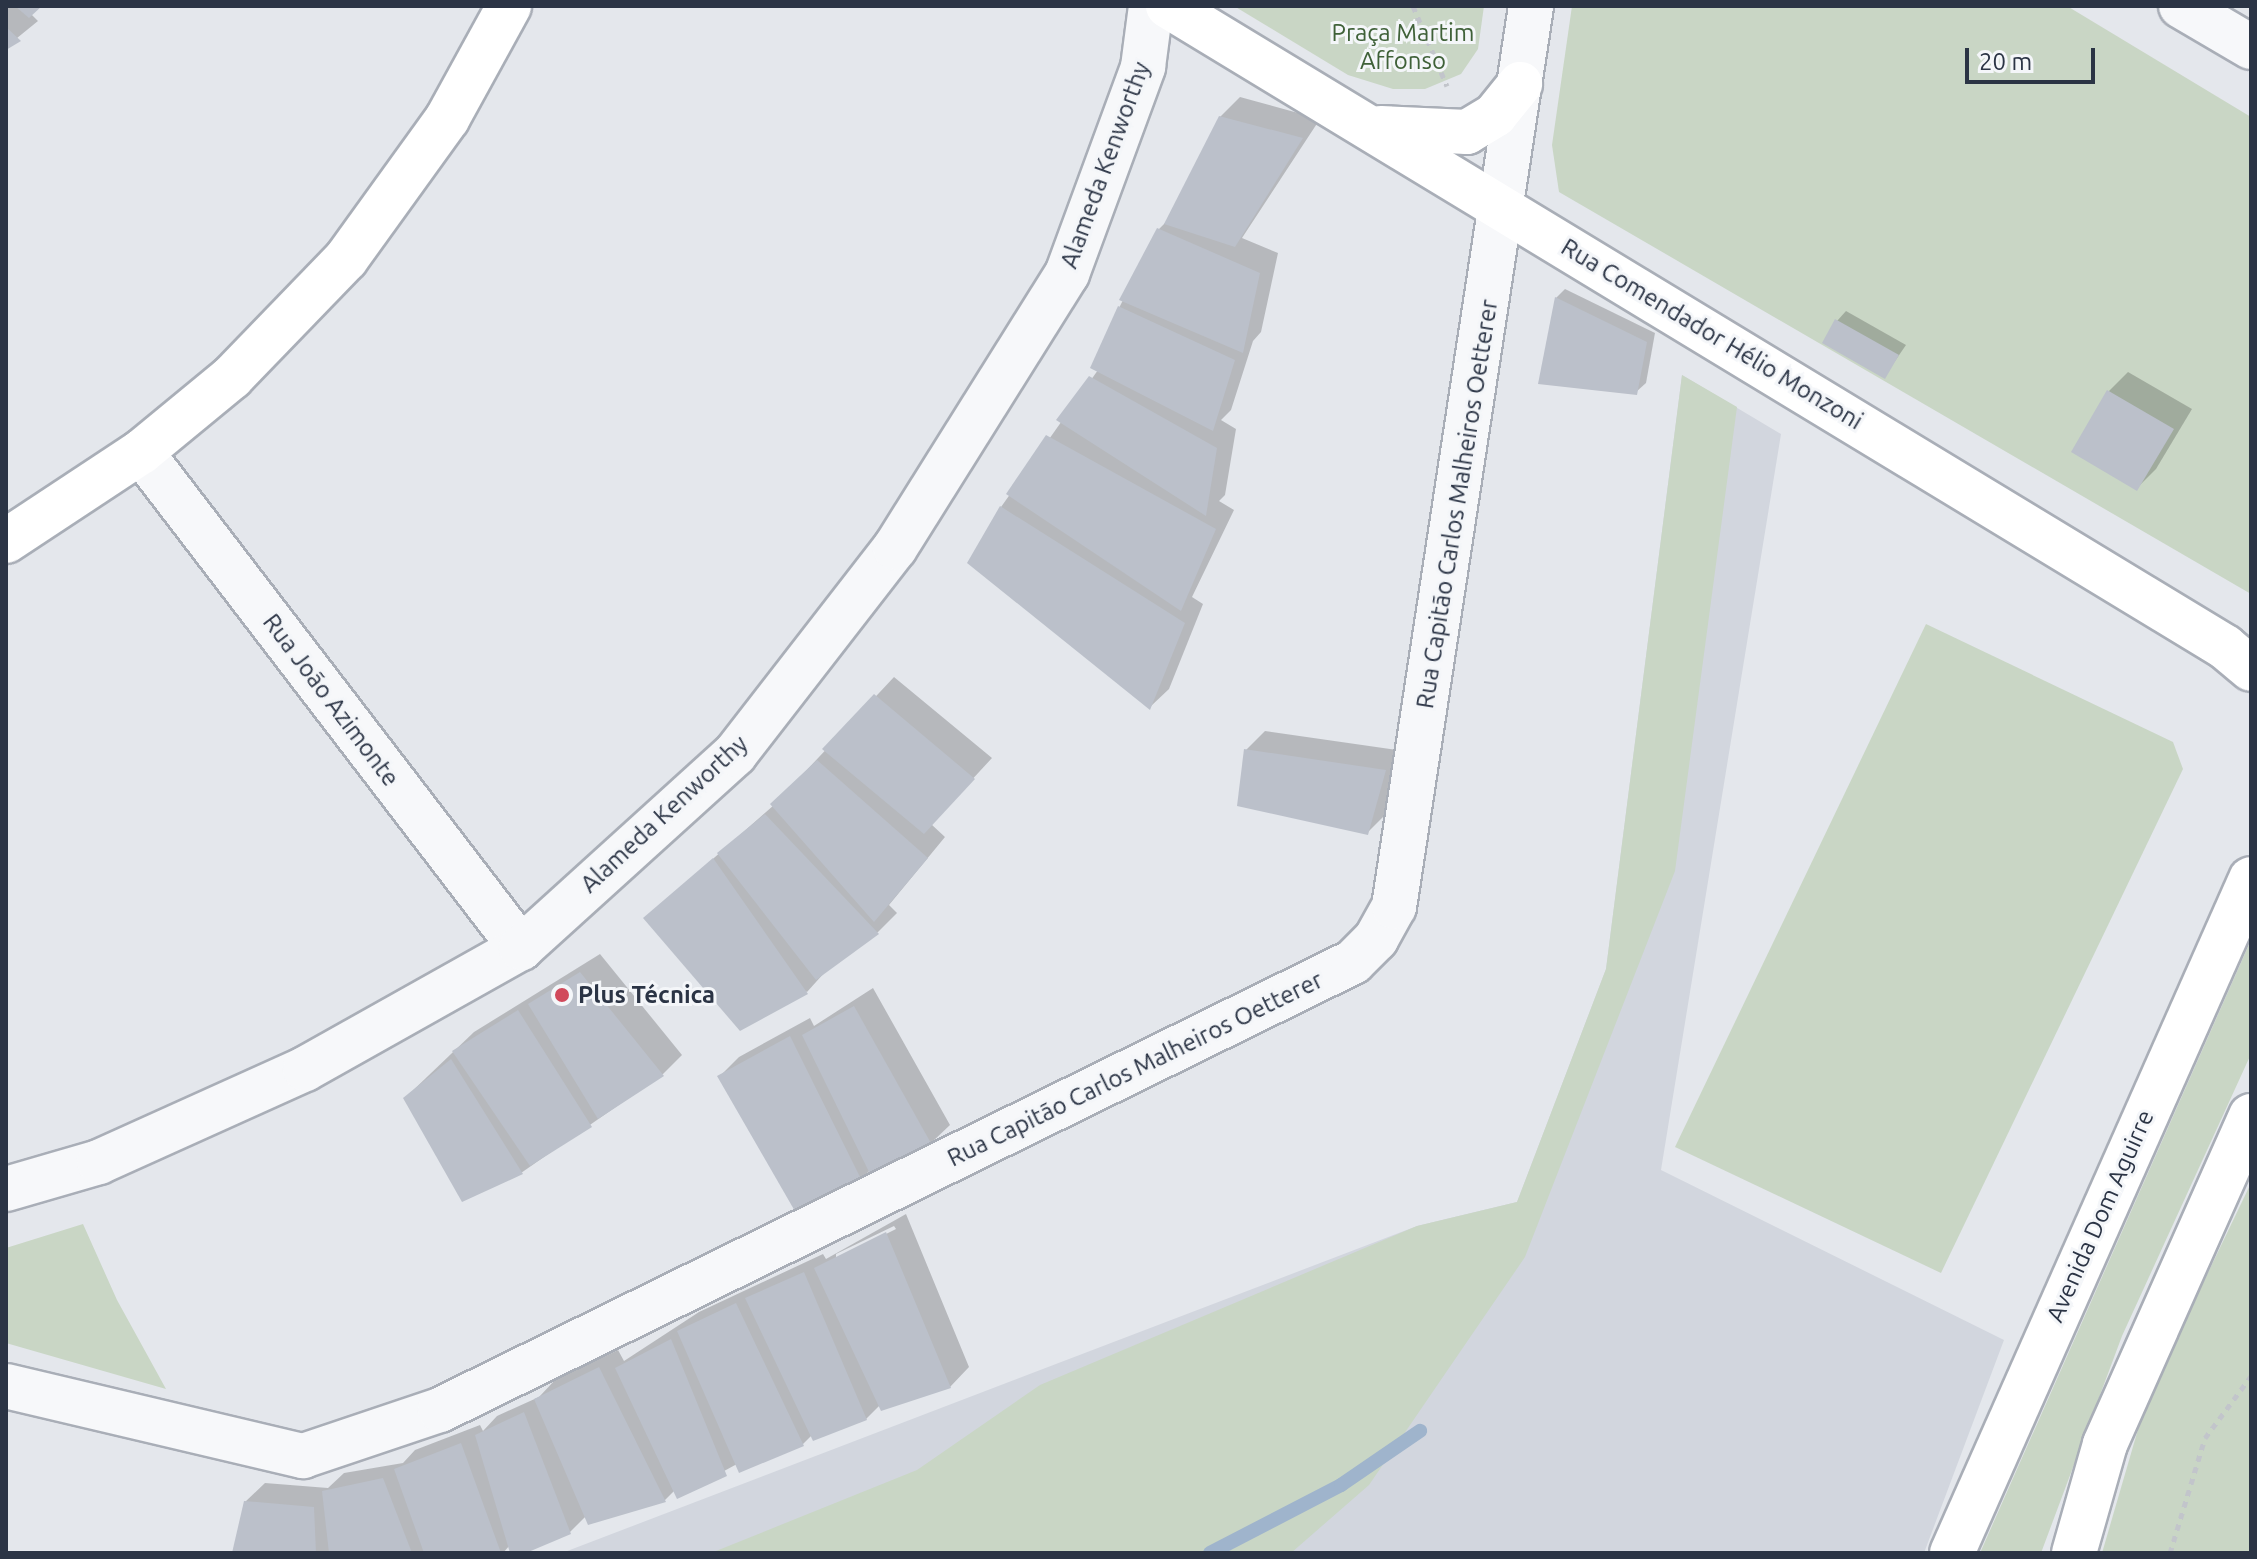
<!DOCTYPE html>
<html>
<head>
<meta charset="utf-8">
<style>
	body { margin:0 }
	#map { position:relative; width:2257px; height:1559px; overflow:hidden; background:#e4e7ec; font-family:Ubuntu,sans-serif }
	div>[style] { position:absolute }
	.built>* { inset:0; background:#d2d6de }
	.green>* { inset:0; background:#c9d6c5 }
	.shadow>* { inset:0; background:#0003 }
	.stream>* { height:14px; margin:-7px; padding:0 7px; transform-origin:7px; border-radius:7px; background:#9fb4cc }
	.building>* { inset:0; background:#bbc0ca }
	.path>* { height:5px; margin-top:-2.5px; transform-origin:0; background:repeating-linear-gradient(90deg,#c2c5cb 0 6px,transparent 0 12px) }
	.roads { filter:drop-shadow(2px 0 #a9aeb7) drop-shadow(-2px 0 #a9aeb7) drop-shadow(0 2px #a9aeb7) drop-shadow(0 -2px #a9aeb7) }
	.street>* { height:44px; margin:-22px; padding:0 22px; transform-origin:22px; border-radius:22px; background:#f7f8fa }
	.secondary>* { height:44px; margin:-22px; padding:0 22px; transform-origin:22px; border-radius:22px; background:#fff }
	.highway>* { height:44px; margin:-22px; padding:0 22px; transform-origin:22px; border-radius:22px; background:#fff }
	.dots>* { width:22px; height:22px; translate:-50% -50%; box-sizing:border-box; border:4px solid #f4f6f9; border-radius:50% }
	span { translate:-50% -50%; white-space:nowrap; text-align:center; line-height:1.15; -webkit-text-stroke:6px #f4f6f9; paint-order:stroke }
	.park-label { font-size:24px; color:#3f6138 }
	.street-label { font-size:24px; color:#2b3445 }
	.poi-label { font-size:24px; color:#2b3445; font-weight:700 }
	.left { translate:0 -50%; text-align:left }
	.frame { position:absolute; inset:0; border:8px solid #2b3445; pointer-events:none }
	.scale { position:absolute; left:1965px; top:48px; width:130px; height:36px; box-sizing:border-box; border:4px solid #2b3445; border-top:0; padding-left:10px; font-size:24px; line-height:28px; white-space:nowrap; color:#2b3445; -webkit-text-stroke:6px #f4f6f9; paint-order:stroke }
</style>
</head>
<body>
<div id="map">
	<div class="built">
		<i style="clip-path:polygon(1682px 375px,1781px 434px,1661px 1170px,2004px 1340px,1924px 1553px,562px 1553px,1417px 1226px,1517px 1202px,1606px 969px)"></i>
	</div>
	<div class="green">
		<i style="clip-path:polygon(1234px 6px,1484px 6px,1478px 49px,1461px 74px,1425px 89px,1393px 89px,1348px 75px)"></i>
		<i style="clip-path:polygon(1572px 6px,2067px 6px,2251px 117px,2251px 594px,1559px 192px,1552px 145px)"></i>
		<i style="clip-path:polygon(1682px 375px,1737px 407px,1675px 871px,1525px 1257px,1369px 1485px,1291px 1553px,711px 1553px,917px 1470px,1040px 1385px,1417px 1226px,1517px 1202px,1606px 969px)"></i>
		<i style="clip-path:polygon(1926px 624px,2173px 742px,2183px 769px,1941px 1273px,1675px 1147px)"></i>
		<i style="clip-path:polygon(2251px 940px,2251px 1054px,2122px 1336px,2041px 1553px,1980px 1553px)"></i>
		<i style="clip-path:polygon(2251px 1183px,2251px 1553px,2102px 1553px,2146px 1402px)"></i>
		<i style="clip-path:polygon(83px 1224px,117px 1300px,166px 1389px,6px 1343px,6px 1248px)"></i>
	</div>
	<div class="shadow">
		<i style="clip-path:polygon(6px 6px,39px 6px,31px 14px,38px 21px,6px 47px)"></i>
		<i style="clip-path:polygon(1240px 97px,1320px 119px,1242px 238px,1278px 253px,1261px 332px,1253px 341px,1231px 410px,1221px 420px,1236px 429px,1225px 495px,1219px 501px,1234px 510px,1192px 597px,1203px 604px,1169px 689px,1150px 707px,1001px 507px,1098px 370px,1119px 308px,1159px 229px,1169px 219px,1220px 117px)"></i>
		<i style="clip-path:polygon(1565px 289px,1655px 333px,1646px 383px,1636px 392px,1556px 298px)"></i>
		<i style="clip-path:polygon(1846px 311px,1906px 345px,1884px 377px,1837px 321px)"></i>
		<i style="clip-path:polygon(2128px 372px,2192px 409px,2156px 469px,2137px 488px,2109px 391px)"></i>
		<i style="clip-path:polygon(894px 677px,992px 758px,931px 824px,945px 837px,889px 905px,897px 913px,878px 932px,825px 972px,807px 992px,646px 918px,774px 805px)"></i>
		<i style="clip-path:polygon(1265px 731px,1404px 751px,1387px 813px,1368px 832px,1246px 750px)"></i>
		<i style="clip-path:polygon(600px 954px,682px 1055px,663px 1074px,521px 1173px,405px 1098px,474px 1032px)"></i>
		<i style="clip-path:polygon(873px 988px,950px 1125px,930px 1144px,870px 1170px,861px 1180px,720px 1076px,739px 1057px,810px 1018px,814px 1026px)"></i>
		<i style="clip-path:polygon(evenodd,906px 1214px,969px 1367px,950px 1387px,880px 1405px,866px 1419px,812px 1435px,803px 1444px,740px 1471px,737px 1464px,678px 1496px,675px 1490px,665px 1500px,589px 1522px,586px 1516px,570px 1532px,521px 1553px,513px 1553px,510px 1545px,503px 1553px,234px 1553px,245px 1502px,265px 1483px,328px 1488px,344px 1473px,403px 1463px,415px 1450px,480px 1425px,483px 1431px,497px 1416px,539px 1397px,555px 1380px,618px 1350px,624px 1361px,699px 1312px,823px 1254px,826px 1259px,906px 1214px,894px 1226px,896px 1229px,836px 1259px,836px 1254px,894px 1226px)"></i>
	</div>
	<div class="stream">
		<i style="left:1210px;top:1553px;width:148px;rotate:-27.4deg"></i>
		<i style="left:1341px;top:1485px;width:96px;rotate:-34.4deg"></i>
	</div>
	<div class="building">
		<i style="clip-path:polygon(15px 6px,42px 6px,29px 18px)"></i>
		<i style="clip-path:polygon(6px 27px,21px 41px,6px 50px)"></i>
		<i style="clip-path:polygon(1219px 116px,1303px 138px,1235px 247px,1164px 224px)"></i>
		<i style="clip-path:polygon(1157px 228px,1260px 273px,1243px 353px,1119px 300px)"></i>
		<i style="clip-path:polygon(1555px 297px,1647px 342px,1637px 395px,1538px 384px)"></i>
		<i style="clip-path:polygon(1118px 306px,1235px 360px,1213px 431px,1090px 368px)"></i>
		<i style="clip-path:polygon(1835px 319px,1899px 355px,1885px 379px,1822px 343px)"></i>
		<i style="clip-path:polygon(1089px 376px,1217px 448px,1206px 516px,1056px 420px)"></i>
		<i style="clip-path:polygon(2107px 390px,2174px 429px,2137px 491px,2071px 452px)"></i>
		<i style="clip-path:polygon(1046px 435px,1216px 529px,1181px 611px,1006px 494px)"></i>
		<i style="clip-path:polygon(1000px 506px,1185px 623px,1150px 710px,967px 563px)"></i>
		<i style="clip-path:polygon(874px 694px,975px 779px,924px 834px,822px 749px)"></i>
		<i style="clip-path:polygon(1244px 749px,1386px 770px,1368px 835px,1237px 806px)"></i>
		<i style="clip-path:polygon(817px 760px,928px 858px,874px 922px,770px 804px)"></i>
		<i style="clip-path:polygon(765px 814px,879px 934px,816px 980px,717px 853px)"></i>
		<i style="clip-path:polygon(713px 858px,808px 994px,740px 1031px,643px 918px)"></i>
		<i style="clip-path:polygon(580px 972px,664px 1076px,598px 1119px,528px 1004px)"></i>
		<i style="clip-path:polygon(854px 1006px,932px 1145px,873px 1180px,802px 1035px)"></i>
		<i style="clip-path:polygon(518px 1010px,592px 1127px,530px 1166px,452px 1051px)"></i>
		<i style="clip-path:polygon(790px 1036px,862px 1181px,796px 1213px,717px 1076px)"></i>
		<i style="clip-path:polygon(451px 1059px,523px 1174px,462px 1202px,403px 1098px)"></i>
		<i style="clip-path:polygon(886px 1232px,951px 1388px,881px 1411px,814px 1268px)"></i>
		<i style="clip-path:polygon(804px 1272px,867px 1420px,813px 1441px,745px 1298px)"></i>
		<i style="clip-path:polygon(736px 1303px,804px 1446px,739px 1473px,677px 1331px)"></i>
		<i style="clip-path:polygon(671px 1339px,727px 1476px,677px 1499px,615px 1368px)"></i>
		<i style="clip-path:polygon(599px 1367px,666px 1502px,588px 1525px,534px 1399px)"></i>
		<i style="clip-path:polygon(524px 1412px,571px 1534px,526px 1553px,510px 1553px,475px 1435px)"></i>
		<i style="clip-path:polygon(461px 1443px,501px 1553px,424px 1553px,394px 1469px)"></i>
		<i style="clip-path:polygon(383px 1478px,412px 1553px,329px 1553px,322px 1491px)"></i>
		<i style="clip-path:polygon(244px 1501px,314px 1507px,316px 1553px,232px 1553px)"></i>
	</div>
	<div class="path">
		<i style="left:1413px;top:6px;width:87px;rotate:67deg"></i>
		<i style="left:2170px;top:1553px;width:120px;rotate:-73.1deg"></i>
		<i style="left:2205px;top:1438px;width:77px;rotate:-53.4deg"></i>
	</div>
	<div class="roads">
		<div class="street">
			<i style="left:2181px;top:6px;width:81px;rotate:30.4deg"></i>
			<i style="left:141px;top:452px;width:625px;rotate:52.54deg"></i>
			<i style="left:6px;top:1189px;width:97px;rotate:-16.2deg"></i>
			<i style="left:99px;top:1162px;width:226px;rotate:-24.3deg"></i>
			<i style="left:305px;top:1069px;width:248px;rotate:-29.3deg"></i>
			<i style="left:521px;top:948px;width:289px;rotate:-42.2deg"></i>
			<i style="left:735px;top:754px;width:261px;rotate:-52.2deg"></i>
			<i style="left:895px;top:548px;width:324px;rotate:-57.9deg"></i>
			<i style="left:1067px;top:274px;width:221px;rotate:-69.8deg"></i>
			<i style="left:1143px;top:67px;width:62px;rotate:-82.5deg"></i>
			<i style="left:6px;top:1386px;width:305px;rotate:13.3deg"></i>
			<i style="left:303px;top:1456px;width:145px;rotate:-18.6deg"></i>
			<i style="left:440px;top:1410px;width:1017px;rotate:-26.14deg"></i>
			<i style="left:1353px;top:962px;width:33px;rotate:-45deg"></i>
			<i style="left:1376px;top:939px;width:37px;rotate:-61deg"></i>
			<i style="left:1394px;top:907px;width:911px;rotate:-81.35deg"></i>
		</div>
		<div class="secondary">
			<i style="left:1168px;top:6px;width:1236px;rotate:31.23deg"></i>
			<i style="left:2225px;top:647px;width:34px;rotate:40deg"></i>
			<i style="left:1381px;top:128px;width:86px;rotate:2.7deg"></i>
			<i style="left:1467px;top:132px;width:33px;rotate:-31deg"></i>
			<i style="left:1495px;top:115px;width:40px;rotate:-51deg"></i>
			<i style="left:6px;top:541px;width:162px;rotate:-33.4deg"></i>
			<i style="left:141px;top:452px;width:118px;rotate:-39.5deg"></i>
			<i style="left:232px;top:377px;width:164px;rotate:-46deg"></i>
			<i style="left:346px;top:259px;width:173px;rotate:-54.2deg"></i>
			<i style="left:447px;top:119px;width:129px;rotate:-61.2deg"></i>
		</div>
		<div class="highway">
			<i style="left:1952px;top:1553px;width:737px;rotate:-66.08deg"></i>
			<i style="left:2074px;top:1553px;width:113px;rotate:-74.1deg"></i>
			<i style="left:2105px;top:1444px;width:359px;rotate:-66deg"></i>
		</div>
	</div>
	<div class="dots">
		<i style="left:562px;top:995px;background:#d1495b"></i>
	</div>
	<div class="park-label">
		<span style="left:1403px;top:47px">Praça Martim<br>Affonso</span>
	</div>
	<div class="street-label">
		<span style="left:1105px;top:165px;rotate:-70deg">Alameda Kenworthy</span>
		<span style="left:1712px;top:334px;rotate:31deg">Rua Comendador Hélio Monzoni</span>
		<span style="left:1457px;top:504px;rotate:-81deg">Rua Capitão Carlos Malheiros Oetterer</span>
		<span style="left:331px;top:700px;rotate:53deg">Rua João Azimonte</span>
		<span style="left:664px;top:814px;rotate:-43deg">Alameda Kenworthy</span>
		<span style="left:1135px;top:1069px;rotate:-26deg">Rua Capitão Carlos Malheiros Oetterer</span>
		<span style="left:2100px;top:1216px;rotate:-66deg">Avenida Dom Aguirre</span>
	</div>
	<div class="poi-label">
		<span class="left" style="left:578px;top:995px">Plus Técnica</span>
	</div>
	<div class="frame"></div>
	<div class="scale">20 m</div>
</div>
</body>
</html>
